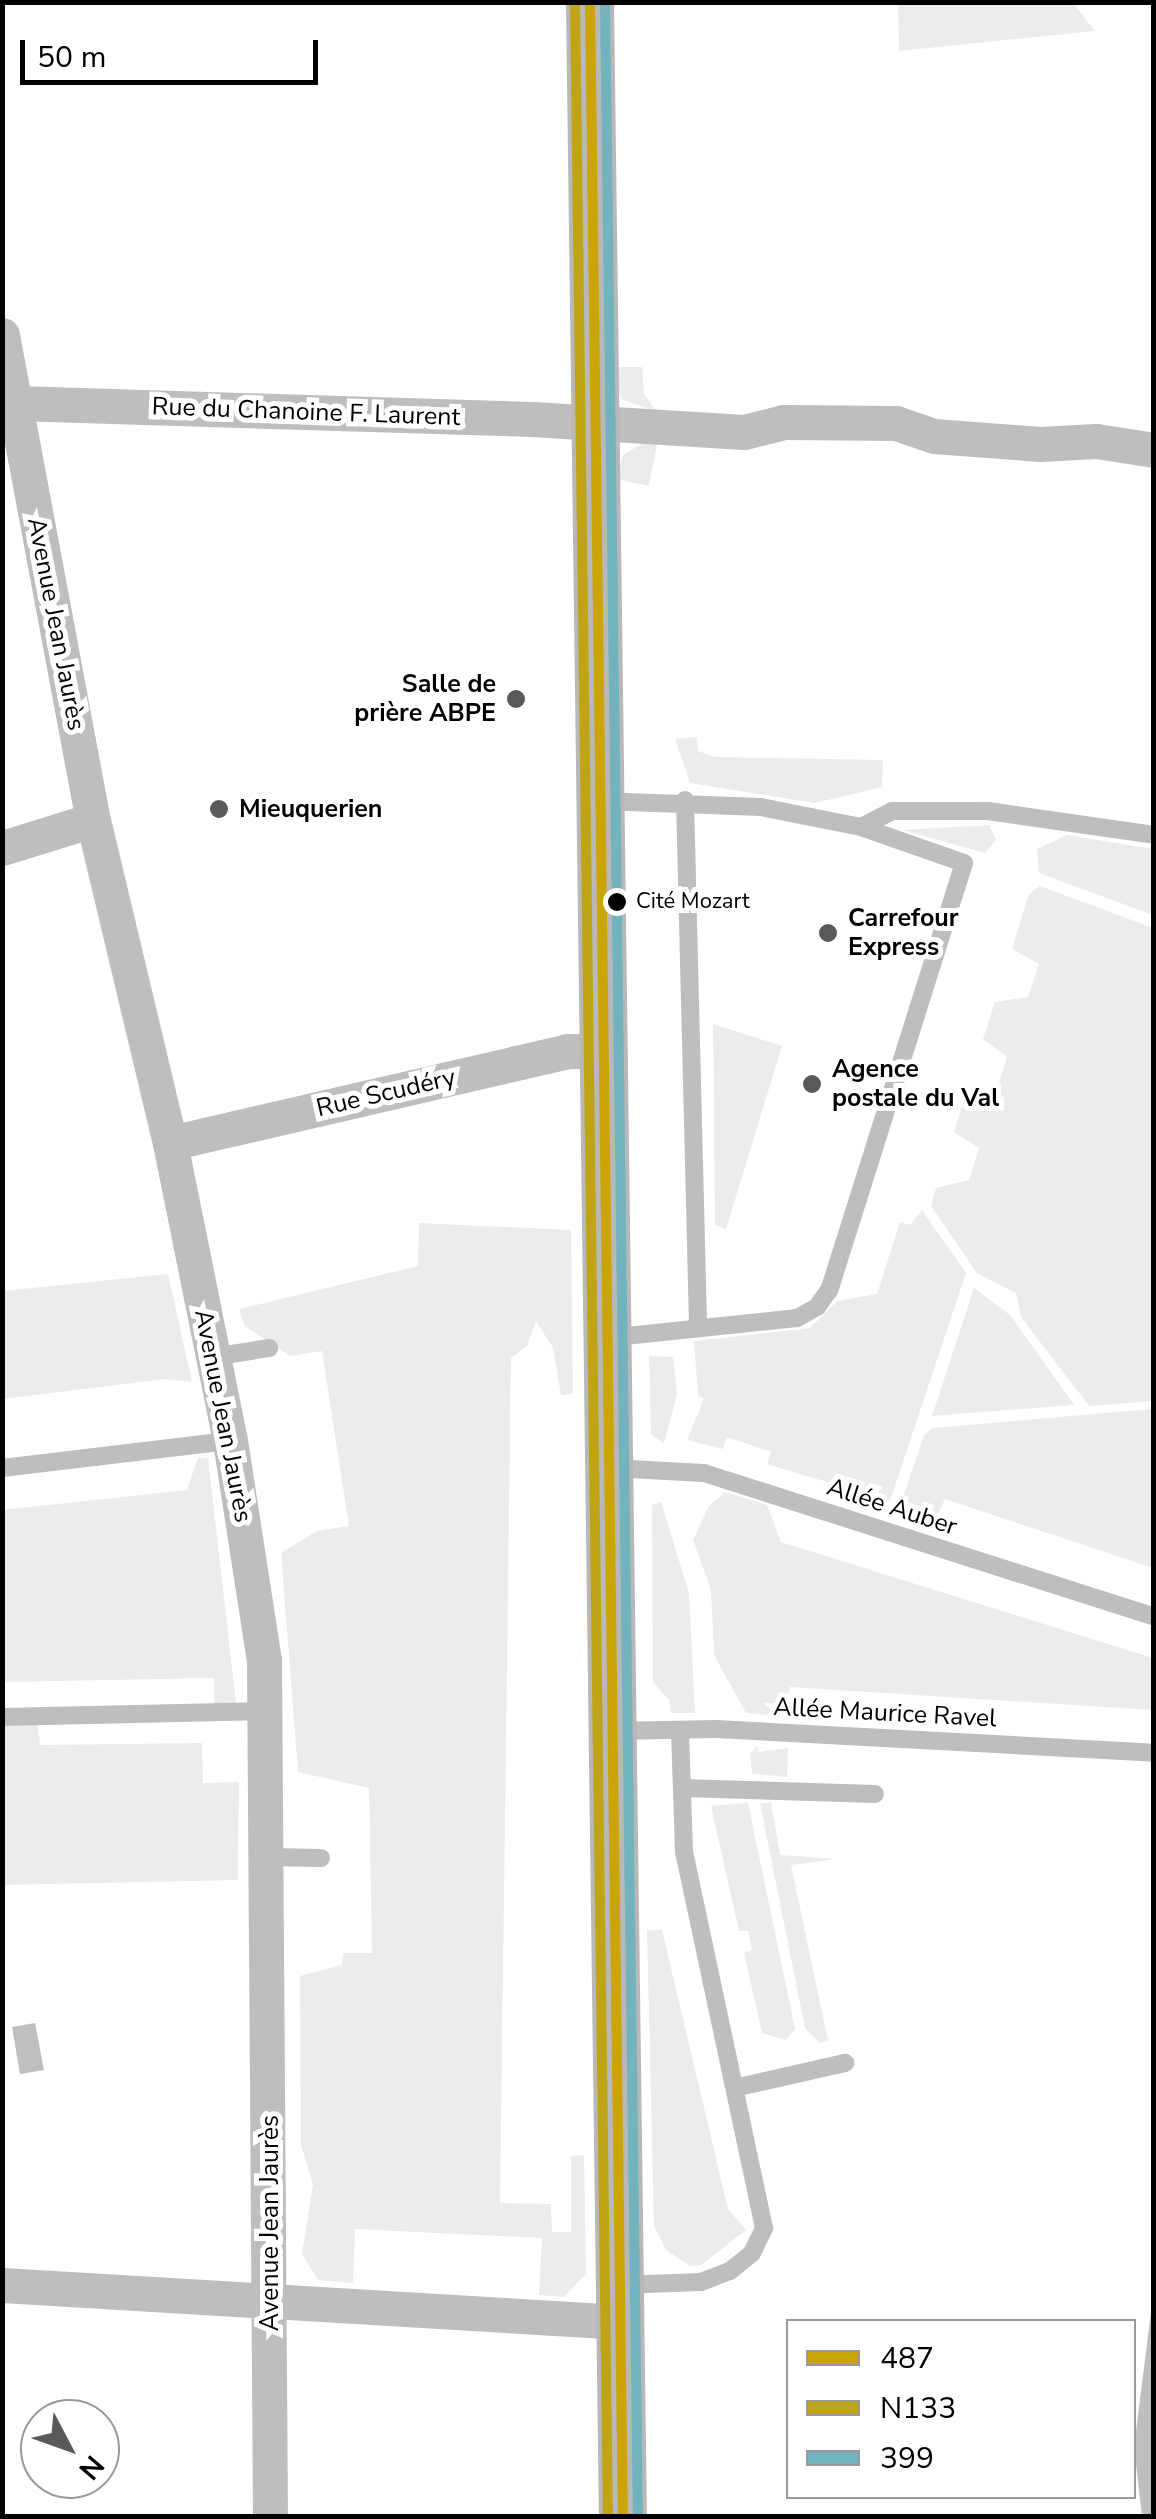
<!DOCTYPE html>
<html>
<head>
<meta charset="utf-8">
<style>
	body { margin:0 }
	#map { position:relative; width:1156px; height:2519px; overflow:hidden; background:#fff; font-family:"Nunito Sans",sans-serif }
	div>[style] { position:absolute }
	.green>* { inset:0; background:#ececec }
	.water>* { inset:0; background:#bfbfbf }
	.lane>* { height:18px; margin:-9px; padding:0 9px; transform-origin:9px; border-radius:9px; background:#bebebe }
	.street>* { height:35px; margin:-17.5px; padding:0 17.5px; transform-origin:17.5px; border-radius:17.5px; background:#bebebe }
	.secondary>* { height:48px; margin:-24px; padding:0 24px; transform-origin:24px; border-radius:24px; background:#b8b8b8 }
	.bus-1>* { height:10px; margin:-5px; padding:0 5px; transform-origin:5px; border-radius:5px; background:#cba406 }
	.bus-2>* { height:10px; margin:-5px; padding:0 5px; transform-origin:5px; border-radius:5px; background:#bfa515 }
	.bus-3>* { height:10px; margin:-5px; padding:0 5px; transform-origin:5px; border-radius:5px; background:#73b3be }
	.dots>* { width:28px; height:28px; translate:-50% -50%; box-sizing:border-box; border:5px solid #fff; border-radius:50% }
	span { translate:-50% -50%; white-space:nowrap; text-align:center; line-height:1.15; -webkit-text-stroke:10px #fff; paint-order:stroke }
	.bus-label { font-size:22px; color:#000 }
	.left { translate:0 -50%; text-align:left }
	.street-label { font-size:25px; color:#000 }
	.poi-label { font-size:25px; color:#000; font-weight:700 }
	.right { translate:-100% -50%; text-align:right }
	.frame { position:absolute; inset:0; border:5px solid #000; pointer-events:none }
	.legend { position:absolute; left:786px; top:2319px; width:350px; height:180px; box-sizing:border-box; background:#fff; border:2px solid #999; margin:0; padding:12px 18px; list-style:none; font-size:30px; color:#000 }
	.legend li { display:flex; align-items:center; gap:20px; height:50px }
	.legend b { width:50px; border:2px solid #999 }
	.north { position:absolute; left:20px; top:2399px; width:100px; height:100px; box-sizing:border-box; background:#fff; border:2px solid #999; border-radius:50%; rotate:131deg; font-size:28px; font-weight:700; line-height:40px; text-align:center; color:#000 }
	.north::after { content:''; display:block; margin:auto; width:35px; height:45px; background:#595959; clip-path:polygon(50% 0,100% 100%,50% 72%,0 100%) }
	.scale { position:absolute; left:20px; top:40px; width:298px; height:45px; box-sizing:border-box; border:5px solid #000; border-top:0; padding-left:12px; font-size:30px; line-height:35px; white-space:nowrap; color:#000; -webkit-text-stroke:8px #fff; paint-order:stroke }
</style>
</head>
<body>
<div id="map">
	<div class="green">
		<i style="clip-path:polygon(898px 3px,1073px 3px,1095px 31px,899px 51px)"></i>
		<i style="clip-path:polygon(614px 367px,642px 367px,644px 394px,657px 412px,621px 399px)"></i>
		<i style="clip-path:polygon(643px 443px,657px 444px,649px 486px,616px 479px,623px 455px)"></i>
		<i style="clip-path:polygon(697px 737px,698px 751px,715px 757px,883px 760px,882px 787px,815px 803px,690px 783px,675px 739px)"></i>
		<i style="clip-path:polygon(989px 825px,996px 840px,985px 853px,902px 830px)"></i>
		<i style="clip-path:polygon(1067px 835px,1153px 849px,1153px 915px,1039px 873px,1037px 849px)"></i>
		<i style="clip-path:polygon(1040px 886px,1153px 928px,1153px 1401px,1089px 1406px,1021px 1317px,1016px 1293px,977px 1273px,931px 1206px,936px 1188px,969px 1180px,979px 1148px,954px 1132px,966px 1092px,997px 1089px,1007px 1057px,983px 1039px,995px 1002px,1028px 997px,1039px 964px,1012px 949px,1029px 894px)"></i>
		<i style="clip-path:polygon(713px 1024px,782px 1046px,726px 1229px,715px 1225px)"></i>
		<i style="clip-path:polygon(922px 1210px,966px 1273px,890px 1501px,767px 1464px,771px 1452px,727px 1437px,723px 1449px,687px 1440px,704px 1399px,698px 1396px,694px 1341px,810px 1328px,837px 1301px,877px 1294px,900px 1222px,910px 1225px)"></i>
		<i style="clip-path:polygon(419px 1223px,571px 1230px,573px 1394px,561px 1395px,553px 1348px,536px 1321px,527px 1346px,511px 1358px,500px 2203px,551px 2204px,552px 2232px,571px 2232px,571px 2156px,584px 2155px,586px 2274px,564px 2297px,539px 2295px,542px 2238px,355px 2229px,353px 2283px,318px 2280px,302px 2254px,313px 2185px,301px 2145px,300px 1976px,342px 1965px,343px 1953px,372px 1953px,369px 1788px,298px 1772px,281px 1553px,317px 1531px,349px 1526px,322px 1351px,290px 1356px,245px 1326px,239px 1309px,418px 1266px)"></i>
		<i style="clip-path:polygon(168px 1274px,192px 1382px,165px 1379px,3px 1399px,3px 1291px)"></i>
		<i style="clip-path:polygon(974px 1288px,1010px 1315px,1074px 1405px,932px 1416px)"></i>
		<i style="clip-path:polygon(649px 1356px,673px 1357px,677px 1395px,664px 1443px,651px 1435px)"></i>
		<i style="clip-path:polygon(1153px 1409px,1153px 1568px,945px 1499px,937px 1516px,902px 1500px,924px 1435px,933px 1428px)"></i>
		<i style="clip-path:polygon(198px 1457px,208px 1458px,236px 1703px,214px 1703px,214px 1678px,3px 1682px,2px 1510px,187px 1490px)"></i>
		<i style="clip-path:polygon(725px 1492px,767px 1505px,781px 1542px,1153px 1658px,1153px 1710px,790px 1687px,784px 1716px,746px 1713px,714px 1655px,711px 1590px,693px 1540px,709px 1506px)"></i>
		<i style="clip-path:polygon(661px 1502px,689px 1593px,695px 1713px,671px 1713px,670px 1701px,653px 1682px,652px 1505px)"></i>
		<i style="clip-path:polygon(38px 1725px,40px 1745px,202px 1743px,203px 1783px,239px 1782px,238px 1880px,3px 1885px,2px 1726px)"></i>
		<i style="clip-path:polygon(757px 1746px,759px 1752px,788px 1748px,787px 1777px,752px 1774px,750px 1754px)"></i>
		<i style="clip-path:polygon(748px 1803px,795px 2029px,786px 2040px,762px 2033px,744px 1953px,752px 1950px,748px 1931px,739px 1931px,711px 1806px)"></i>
		<i style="clip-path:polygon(760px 1803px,771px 1803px,780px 1855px,836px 1859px,791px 1865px,828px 2041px,820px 2043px,805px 2028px)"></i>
		<i style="clip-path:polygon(647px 1930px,662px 1930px,728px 2209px,746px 2230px,701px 2265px,690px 2266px,666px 2250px,654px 2226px)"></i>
	</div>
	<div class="water">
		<i style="clip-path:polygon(35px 2023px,44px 2070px,20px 2074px,12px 2027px)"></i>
		<i style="clip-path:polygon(1153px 2296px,1153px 2516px,1142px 2516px,1134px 2447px)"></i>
	</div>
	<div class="lane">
		<i style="left:685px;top:800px;width:526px;rotate:88.58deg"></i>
		<i style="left:600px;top:801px;width:161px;rotate:2.1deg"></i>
		<i style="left:761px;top:807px;width:102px;rotate:11.3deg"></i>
		<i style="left:861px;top:827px;width:109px;rotate:19.3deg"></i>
		<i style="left:964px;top:863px;width:448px;rotate:107.5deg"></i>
		<i style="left:829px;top:1290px;width:21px;rotate:125deg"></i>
		<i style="left:817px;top:1307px;width:23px;rotate:151deg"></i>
		<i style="left:797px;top:1318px;width:190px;rotate:174deg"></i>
		<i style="left:861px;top:827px;width:35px;rotate:-27deg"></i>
		<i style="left:892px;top:811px;width:96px"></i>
		<i style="left:988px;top:811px;width:168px;rotate:8.2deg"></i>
		<i style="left:213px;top:1357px;width:57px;rotate:-9.1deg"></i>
		<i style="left:2px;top:1468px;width:230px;rotate:-6.8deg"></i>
		<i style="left:610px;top:1468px;width:94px;rotate:3deg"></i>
		<i style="left:704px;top:1473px;width:472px;rotate:17.7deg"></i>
		<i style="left:2px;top:1717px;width:264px;rotate:-1.3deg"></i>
		<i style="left:614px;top:1731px;width:102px;rotate:-1.1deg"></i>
		<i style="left:716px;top:1729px;width:439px;rotate:3.1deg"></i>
		<i style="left:682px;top:1788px;width:193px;rotate:1.8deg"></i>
		<i style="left:269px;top:1857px;width:52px;rotate:1.1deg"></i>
		<i style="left:739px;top:2087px;width:109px;rotate:-12.8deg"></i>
		<i style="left:621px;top:2285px;width:80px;rotate:-2.1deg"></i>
		<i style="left:701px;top:2282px;width:31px;rotate:-21deg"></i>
		<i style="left:730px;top:2271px;width:28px;rotate:-39deg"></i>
		<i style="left:752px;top:2253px;width:28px;rotate:-64deg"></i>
		<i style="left:764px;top:2228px;width:384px;rotate:-102deg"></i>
		<i style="left:684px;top:1852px;width:122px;rotate:-91.9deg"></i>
	</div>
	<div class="street">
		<i style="left:2px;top:335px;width:493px;rotate:79.4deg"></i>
		<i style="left:93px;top:820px;width:332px;rotate:76.6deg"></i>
		<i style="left:170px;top:1143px;width:304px;rotate:78.6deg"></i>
		<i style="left:230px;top:1441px;width:222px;rotate:81.2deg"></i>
		<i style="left:264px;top:1660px;width:856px;rotate:89.6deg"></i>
		<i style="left:16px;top:403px;width:516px;rotate:1.78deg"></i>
		<i style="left:532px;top:419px;width:212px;rotate:3.5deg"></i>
		<i style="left:744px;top:432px;width:41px;rotate:-14deg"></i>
		<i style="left:784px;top:422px;width:112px;rotate:0.5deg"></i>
		<i style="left:896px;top:423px;width:40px;rotate:18.9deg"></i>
		<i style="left:934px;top:436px;width:106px;rotate:4.3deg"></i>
		<i style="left:1040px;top:444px;width:56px;rotate:-3.1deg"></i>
		<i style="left:1096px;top:441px;width:59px;rotate:8.8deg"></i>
		<i style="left:2px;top:848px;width:95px;rotate:-17.1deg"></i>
		<i style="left:170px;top:1143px;width:408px;rotate:-13deg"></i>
		<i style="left:567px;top:1051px;width:37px"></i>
		<i style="left:2px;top:2285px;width:621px;rotate:3.42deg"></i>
	</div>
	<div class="secondary">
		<i style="left:590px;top:2px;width:2514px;rotate:89.25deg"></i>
	</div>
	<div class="bus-1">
		<i style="left:590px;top:2px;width:2514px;rotate:89.25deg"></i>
	</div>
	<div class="bus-2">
		<i style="left:575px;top:2px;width:2514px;rotate:89.25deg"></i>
	</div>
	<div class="bus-3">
		<i style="left:605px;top:2px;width:2514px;rotate:89.25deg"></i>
	</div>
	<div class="dots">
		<i style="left:516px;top:699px;background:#595959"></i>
		<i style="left:219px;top:809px;background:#595959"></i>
		<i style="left:617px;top:902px;background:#000"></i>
		<i style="left:828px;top:933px;background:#595959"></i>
		<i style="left:812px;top:1084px;background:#595959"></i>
	</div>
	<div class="bus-label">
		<span class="left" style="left:636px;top:902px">Cité Mozart</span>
	</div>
	<div class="street-label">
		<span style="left:306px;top:412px;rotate:2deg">Rue du Chanoine F. Laurent</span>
		<span style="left:56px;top:624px;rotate:79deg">Avenue Jean Jaurès</span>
		<span style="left:386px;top:1093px;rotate:-13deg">Rue Scudéry</span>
		<span style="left:223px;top:1416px;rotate:79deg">Avenue Jean Jaurès</span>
		<span style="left:892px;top:1507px;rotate:18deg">Allée Auber</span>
		<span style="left:885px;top:1713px;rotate:3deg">Allée Maurice Ravel</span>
		<span style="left:270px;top:2223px;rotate:-90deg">Avenue Jean Jaurès</span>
	</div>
	<div class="poi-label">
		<span class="right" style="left:496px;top:699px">Salle de<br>prière ABPE</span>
		<span class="left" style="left:239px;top:809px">Mieuquerien</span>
		<span class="left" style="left:848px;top:933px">Carrefour<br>Express</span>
		<span class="left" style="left:832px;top:1084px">Agence<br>postale du Val</span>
	</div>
	<div class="frame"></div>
	<ul class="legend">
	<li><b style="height:12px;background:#cba406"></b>487</li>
	<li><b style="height:12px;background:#bfa515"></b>N133</li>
	<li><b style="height:12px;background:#73b3be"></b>399</li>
	</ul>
	<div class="north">N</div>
	<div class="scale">50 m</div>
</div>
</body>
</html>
